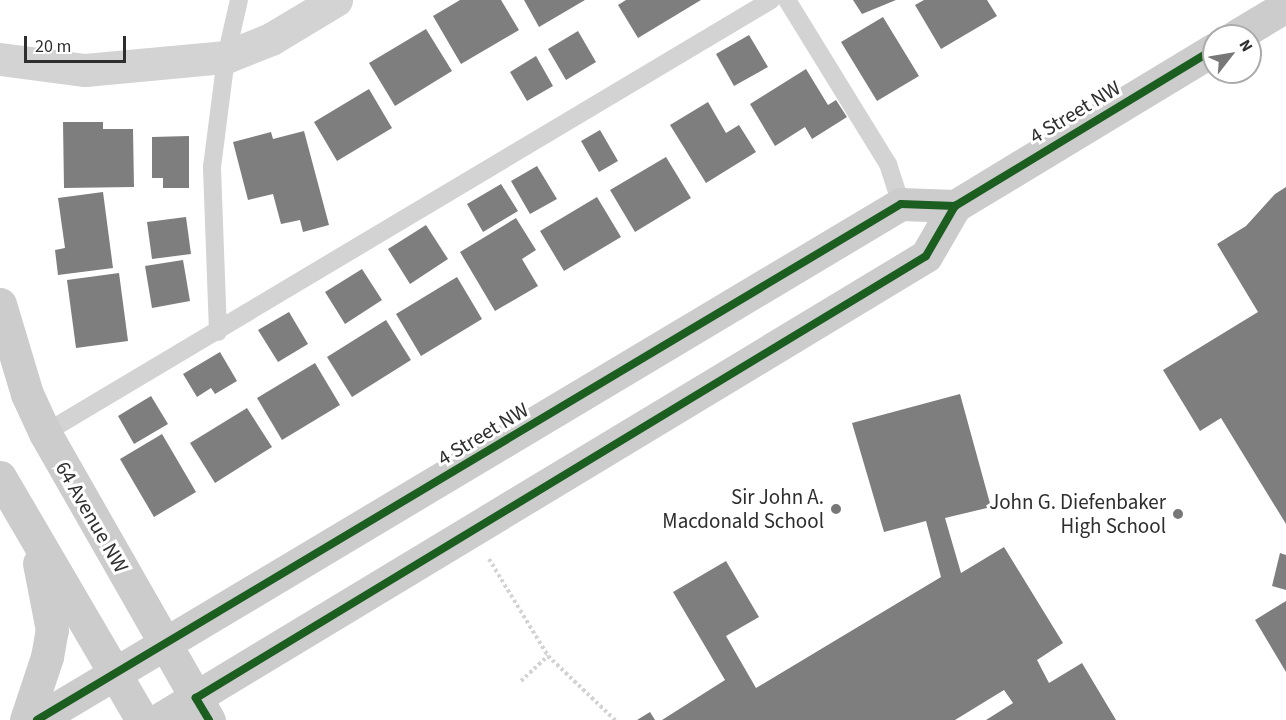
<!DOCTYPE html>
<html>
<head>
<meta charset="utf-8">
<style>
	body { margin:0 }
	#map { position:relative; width:1286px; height:720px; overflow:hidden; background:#fff; font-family:"Source Sans 3",sans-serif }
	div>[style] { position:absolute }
	.building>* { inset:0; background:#7e7e7e }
	.path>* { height:4px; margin-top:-2px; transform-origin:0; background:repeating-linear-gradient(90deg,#d3d3d3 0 3px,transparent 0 6px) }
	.lane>* { height:18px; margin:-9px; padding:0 9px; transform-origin:9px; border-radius:9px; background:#d3d3d3 }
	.street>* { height:33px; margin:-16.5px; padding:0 16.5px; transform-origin:16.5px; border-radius:16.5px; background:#d3d3d3 }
	.secondary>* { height:33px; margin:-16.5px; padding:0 16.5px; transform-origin:16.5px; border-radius:16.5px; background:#ccc }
	.cycleway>* { height:8px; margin:-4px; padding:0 4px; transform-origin:4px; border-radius:4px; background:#1b5e20 }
	.dots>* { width:16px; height:16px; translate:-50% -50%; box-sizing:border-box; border:3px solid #fff; border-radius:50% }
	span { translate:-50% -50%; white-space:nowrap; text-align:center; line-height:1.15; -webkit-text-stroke:6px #fff; paint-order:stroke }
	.street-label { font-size:21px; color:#2e2e2e }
	.poi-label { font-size:21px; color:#2e2e2e }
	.right { translate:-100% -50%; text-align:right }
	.north { position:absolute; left:1202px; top:24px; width:60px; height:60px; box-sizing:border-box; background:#fff; border:2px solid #ababab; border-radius:50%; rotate:59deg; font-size:16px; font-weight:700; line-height:24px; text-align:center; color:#2e2e2e }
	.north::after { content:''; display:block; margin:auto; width:21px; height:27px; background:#777; clip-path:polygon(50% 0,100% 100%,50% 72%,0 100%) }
	.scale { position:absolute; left:24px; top:36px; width:102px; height:27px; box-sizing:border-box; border:3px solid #2e2e2e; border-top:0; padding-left:8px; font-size:18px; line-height:21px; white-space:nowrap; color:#2e2e2e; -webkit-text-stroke:4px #fff; paint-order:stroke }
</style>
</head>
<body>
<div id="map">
	<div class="building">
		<i style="clip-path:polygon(460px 0,501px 0,519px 30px,461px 64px,433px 16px)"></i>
		<i style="clip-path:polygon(524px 0,585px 0,539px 27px)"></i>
		<i style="clip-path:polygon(626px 0,701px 0,638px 38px,618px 5px)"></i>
		<i style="clip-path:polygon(853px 0,896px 0,862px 14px)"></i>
		<i style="clip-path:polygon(924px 0,987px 0,997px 16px,941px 49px,915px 5px)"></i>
		<i style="clip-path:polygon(883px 17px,919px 76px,877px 101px,841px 42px)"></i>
		<i style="clip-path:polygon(426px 29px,452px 71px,395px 106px,369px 63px)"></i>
		<i style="clip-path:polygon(578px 31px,596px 62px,566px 80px,548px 49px)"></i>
		<i style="clip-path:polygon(749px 35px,768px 67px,734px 86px,716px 54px)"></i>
		<i style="clip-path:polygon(536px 56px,553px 86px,527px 101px,510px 72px)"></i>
		<i style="clip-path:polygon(806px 69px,828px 105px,836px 100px,847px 117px,812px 139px,805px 127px,775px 146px,750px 104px)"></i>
		<i style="clip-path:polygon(369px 89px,392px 128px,337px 161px,314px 122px)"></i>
		<i style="clip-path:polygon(708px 102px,726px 133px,739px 125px,756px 152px,706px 183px,670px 125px)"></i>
		<i style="clip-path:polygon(63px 122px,103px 122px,103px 129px,133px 129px,134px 187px,64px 188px)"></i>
		<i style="clip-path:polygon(600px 130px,618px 161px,599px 172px,581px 141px)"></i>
		<i style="clip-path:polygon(304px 131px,329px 225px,303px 232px,300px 220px,281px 224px,273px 194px,248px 200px,233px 142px,271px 132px,273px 139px)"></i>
		<i style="clip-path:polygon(189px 136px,189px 188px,163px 188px,163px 178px,152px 178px,152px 137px)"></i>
		<i style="clip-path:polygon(666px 157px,691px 198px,635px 232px,610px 190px)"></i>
		<i style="clip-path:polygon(537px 166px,557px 199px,530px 214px,511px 181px)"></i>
		<i style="clip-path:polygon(501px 184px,518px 211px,483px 232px,467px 204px)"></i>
		<i style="clip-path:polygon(1286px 187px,1286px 524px,1221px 418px,1200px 431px,1163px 370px,1258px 312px,1217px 244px,1246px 226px,1275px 194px)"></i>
		<i style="clip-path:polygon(103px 192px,113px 268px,58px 275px,55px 250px,65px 248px,58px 198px)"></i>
		<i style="clip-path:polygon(597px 197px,621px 237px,564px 271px,540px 231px)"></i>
		<i style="clip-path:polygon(186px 217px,191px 254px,152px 259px,147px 222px)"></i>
		<i style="clip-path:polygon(516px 218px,536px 250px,522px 259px,538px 286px,495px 311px,460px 252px)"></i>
		<i style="clip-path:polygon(426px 225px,448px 259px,410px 284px,388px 249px)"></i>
		<i style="clip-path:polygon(183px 260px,190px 301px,152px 308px,145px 266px)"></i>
		<i style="clip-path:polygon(362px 269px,382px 300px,345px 324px,325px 292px)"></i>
		<i style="clip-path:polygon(119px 273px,128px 341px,76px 348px,67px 280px)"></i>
		<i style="clip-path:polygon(457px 277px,482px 319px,421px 356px,396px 314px)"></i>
		<i style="clip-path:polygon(289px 312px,308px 344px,278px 362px,258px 330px)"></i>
		<i style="clip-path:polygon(386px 320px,411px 360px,352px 397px,327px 357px)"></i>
		<i style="clip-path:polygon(220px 352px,237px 381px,215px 394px,211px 388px,197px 397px,183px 374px)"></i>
		<i style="clip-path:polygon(315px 363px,340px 405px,282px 440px,257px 398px)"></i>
		<i style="clip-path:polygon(960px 394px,991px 507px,945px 518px,961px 573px,1004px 547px,1063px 643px,1037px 660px,1049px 683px,1082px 663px,1116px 720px,986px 720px,1013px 703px,1004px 690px,955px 720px,662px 720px,725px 680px,673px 592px,726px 561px,759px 617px,726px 636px,756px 688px,941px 577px,926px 521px,884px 532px,852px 423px)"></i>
		<i style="clip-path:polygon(151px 396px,168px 424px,134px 444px,118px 416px)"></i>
		<i style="clip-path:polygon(247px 408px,272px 447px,215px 483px,190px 443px)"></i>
		<i style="clip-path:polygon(162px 434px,196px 492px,154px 517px,120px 459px)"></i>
		<i style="clip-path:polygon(1280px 553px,1286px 555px,1286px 590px,1272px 586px)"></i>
		<i style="clip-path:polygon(1286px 601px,1286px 672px,1255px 620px)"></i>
		<i style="clip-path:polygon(650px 712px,655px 720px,637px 720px)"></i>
	</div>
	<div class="path">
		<i style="left:489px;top:559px;width:114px;rotate:58.7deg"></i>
		<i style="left:521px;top:681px;width:37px;rotate:-43deg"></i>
		<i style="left:548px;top:656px;width:93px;rotate:43.7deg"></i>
	</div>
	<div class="lane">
		<i style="left:787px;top:0;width:193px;rotate:58.4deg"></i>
		<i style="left:888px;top:164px;width:42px;rotate:72deg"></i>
		<i style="left:218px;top:332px;width:165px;rotate:-92.1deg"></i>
		<i style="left:212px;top:167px;width:111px;rotate:-82.7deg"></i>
		<i style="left:226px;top:57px;width:58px;rotate:-77.2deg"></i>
		<i style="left:45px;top:433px;width:845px;rotate:-30.81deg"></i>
	</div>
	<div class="street">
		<i style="left:0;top:59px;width:86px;rotate:7.4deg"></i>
		<i style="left:85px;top:70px;width:142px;rotate:-5.3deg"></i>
		<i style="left:226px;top:57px;width:48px;rotate:-21.8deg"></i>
		<i style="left:271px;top:39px;width:76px;rotate:-31deg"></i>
	</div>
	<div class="secondary">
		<i style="left:1236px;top:36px;width:58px;rotate:-31deg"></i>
		<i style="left:0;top:304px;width:94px;rotate:73.3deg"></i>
		<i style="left:27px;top:394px;width:43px;rotate:65.2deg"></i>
		<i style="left:45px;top:433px;width:331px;rotate:60.3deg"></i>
		<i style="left:0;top:477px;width:281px;rotate:59.7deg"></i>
		<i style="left:26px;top:720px;width:66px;rotate:-71.6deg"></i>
		<i style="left:47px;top:657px;width:27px;rotate:-80deg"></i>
		<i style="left:52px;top:630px;width:68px;rotate:-101deg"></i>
		<i style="left:37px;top:720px;width:1006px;rotate:-30.85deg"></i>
		<i style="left:901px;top:204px;width:54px;rotate:2.1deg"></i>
		<i style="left:158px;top:720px;width:897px;rotate:-31.14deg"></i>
		<i style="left:926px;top:256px;width:58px;rotate:-59.9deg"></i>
		<i style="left:955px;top:206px;width:303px;rotate:-31.2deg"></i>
	</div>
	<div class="cycleway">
		<i style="left:37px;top:720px;width:1006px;rotate:-30.85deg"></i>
		<i style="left:901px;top:204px;width:54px;rotate:2.1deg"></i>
		<i style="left:209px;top:720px;width:26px;rotate:-121deg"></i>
		<i style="left:196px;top:698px;width:853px;rotate:-31.19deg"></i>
		<i style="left:926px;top:256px;width:58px;rotate:-59.9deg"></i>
		<i style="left:955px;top:206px;width:303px;rotate:-31.2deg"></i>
	</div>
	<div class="dots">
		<i style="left:836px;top:509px;background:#777"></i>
		<i style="left:1178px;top:514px;background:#777"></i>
	</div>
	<div class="street-label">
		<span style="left:1075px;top:112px;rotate:-31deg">4 Street NW</span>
		<span style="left:483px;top:434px;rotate:-31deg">4 Street NW</span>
		<span style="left:92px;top:517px;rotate:60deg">64 Avenue NW</span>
	</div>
	<div class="poi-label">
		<span class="right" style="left:824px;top:509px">Sir John A.<br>Macdonald School</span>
		<span class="right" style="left:1166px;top:514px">John G. Diefenbaker<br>High School</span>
	</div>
	<div class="north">N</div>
	<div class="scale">20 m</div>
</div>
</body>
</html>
